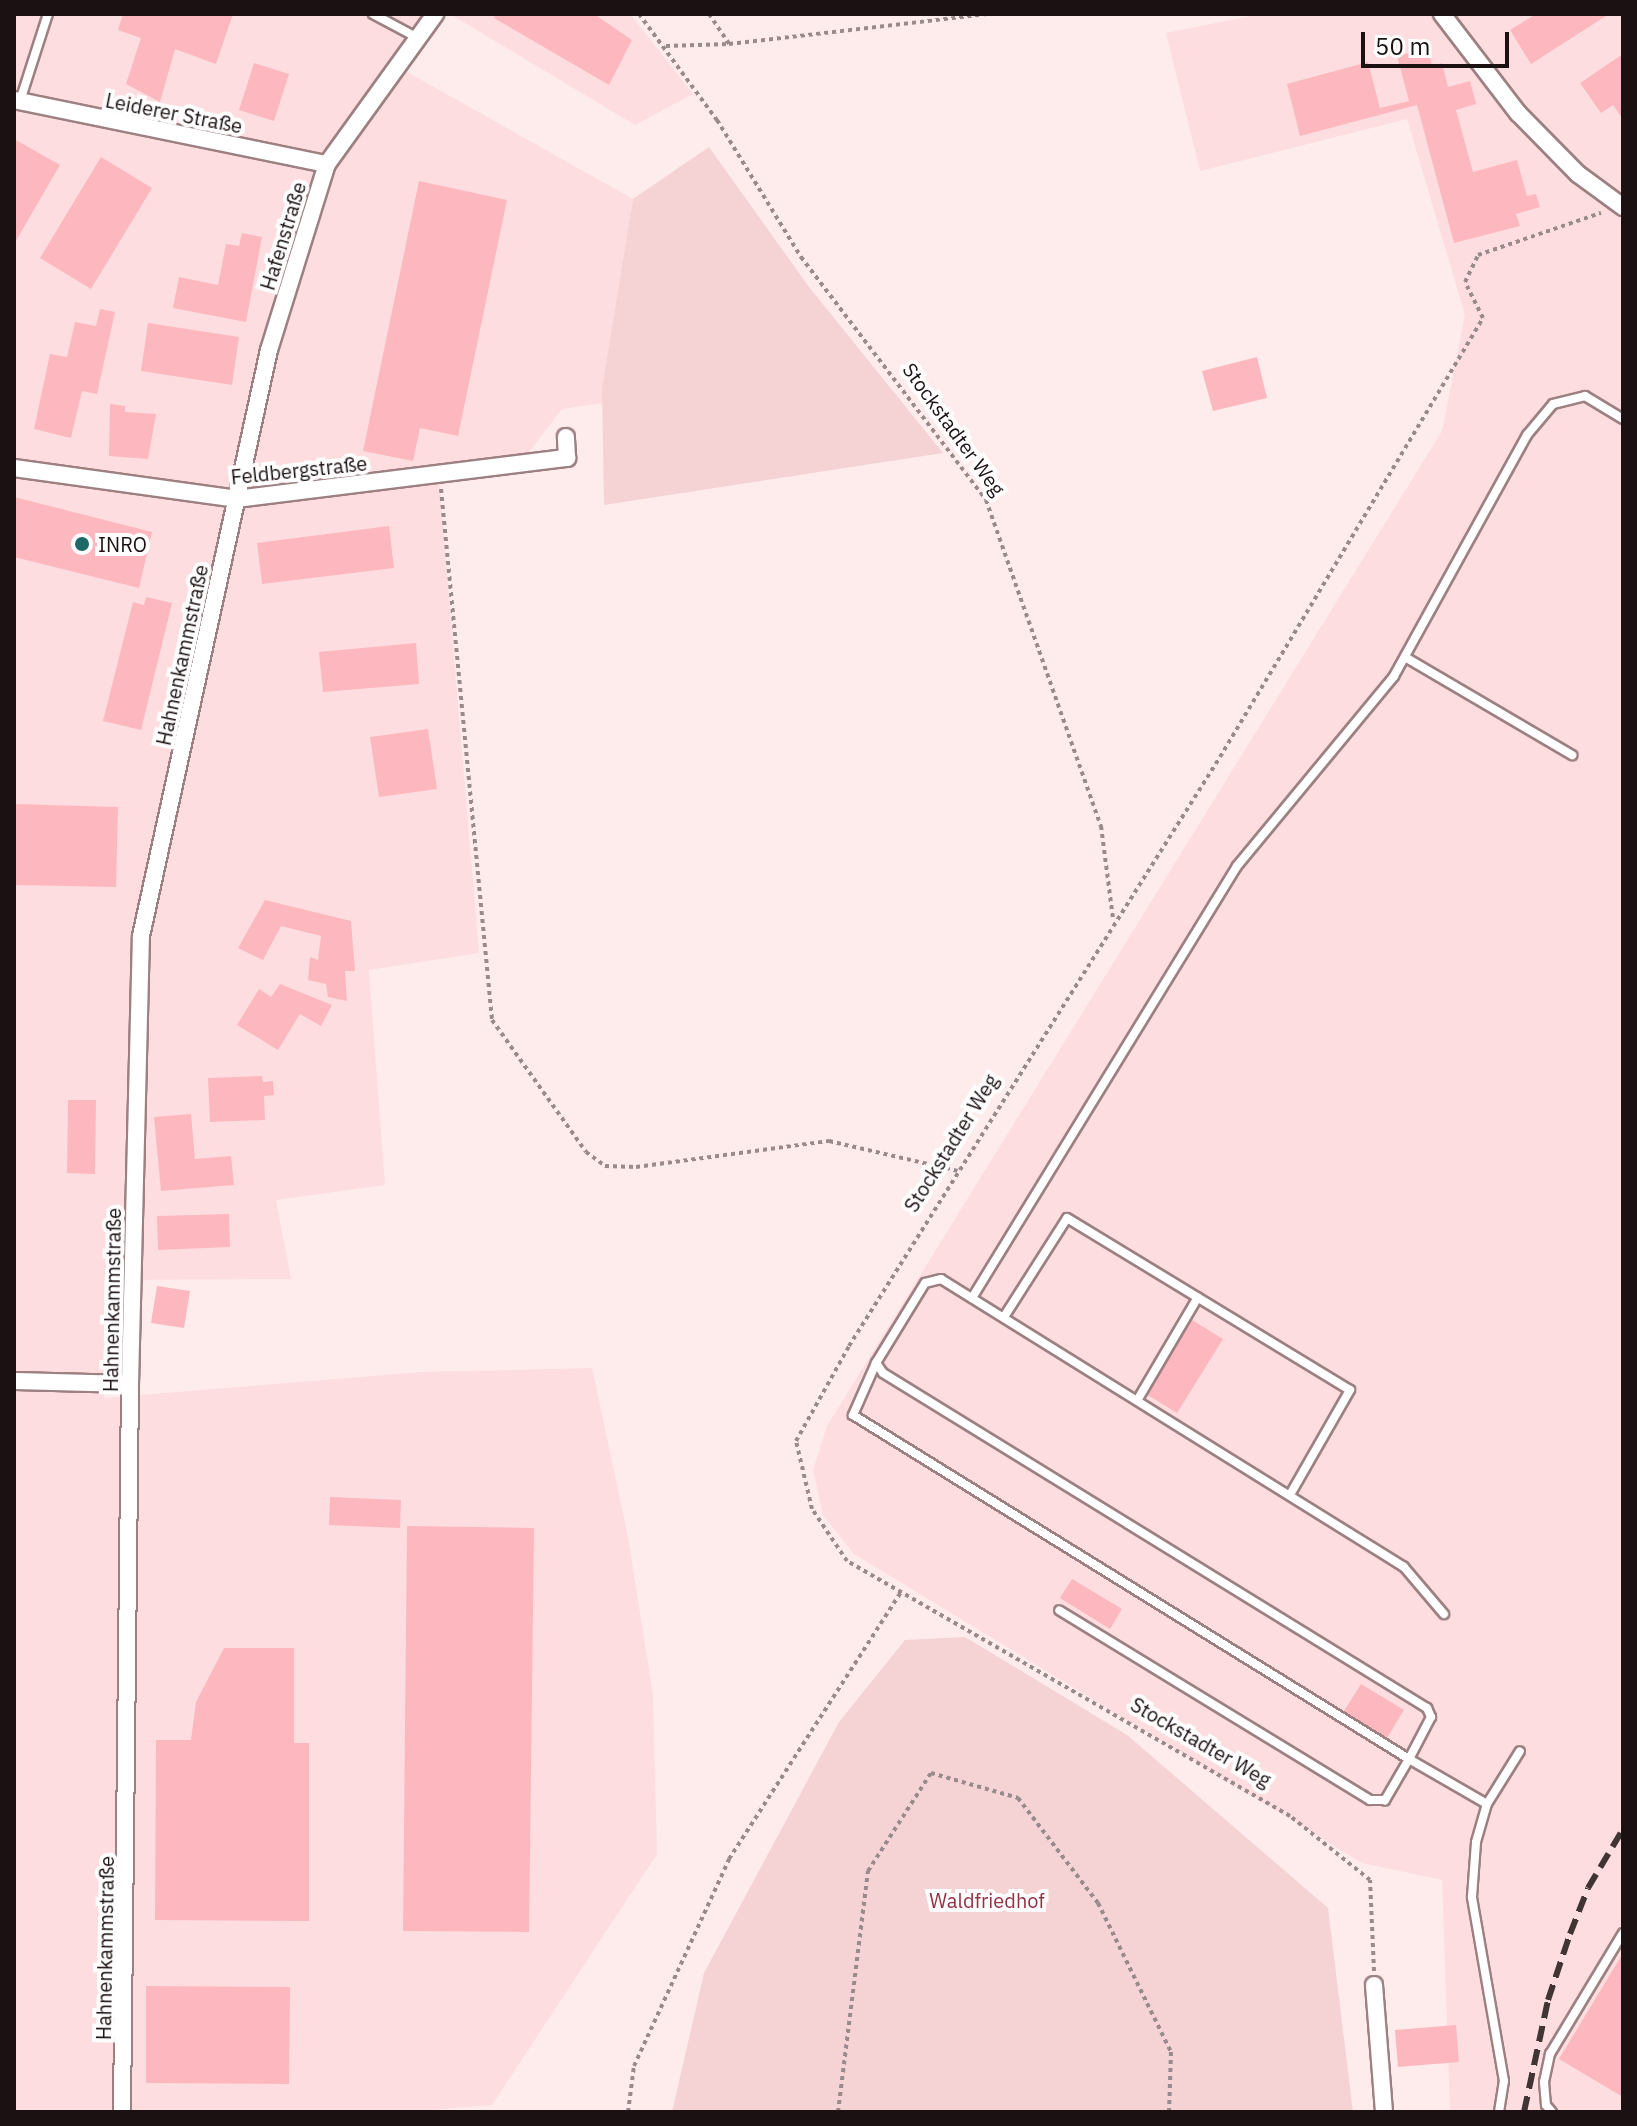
<!DOCTYPE html>
<html>
<head>
<meta charset="utf-8">
<style>
	body { margin:0 }
	#map { position:relative; width:1637px; height:2126px; overflow:hidden; background:#feeced; font-family:"IBM Plex Sans",sans-serif }
	div>[style] { position:absolute }
	.built>* { inset:0; background:#fddde0 }
	.green>* { inset:0; background:#f5d2d4 }
	.building>* { inset:0; background:#fdb8bf }
	.path>* { height:4px; margin-top:-2px; transform-origin:0; background:repeating-linear-gradient(90deg,#998a8b 0 4px,transparent 0 8px) }
	.roads { filter:drop-shadow(2px 0 #9c8082) drop-shadow(-2px 0 #9c8082) drop-shadow(0 2px #9c8082) drop-shadow(0 -2px #9c8082) }
	.service>* { height:8px; margin:-4px; padding:0 4px; transform-origin:4px; border-radius:4px; background:#fff }
	.minor>* { height:16px; margin:-8px; padding:0 8px; transform-origin:8px; border-radius:8px; background:#fff }
	.rail>* { height:6px; margin-top:-3px; transform-origin:0; background:repeating-linear-gradient(90deg,#403435 0 16px,transparent 0 24px) }
	.dots>* { width:22px; height:22px; translate:-50% -50%; box-sizing:border-box; border:4px solid #fefefe; border-radius:50% }
	span { translate:-50% -50%; white-space:nowrap; text-align:center; line-height:1.15; -webkit-text-stroke:8px #fefefe; paint-order:stroke }
	.street-label { font-size:20px; color:#1b1112 }
	.poi-label { font-size:20px; color:#1b1112 }
	.left { translate:0 -50%; text-align:left }
	.park-label { font-size:20px; color:#923143 }
	.frame { position:absolute; inset:0; border:16px solid #1b1112; pointer-events:none }
	.scale { position:absolute; left:1361px; top:32px; width:148px; height:36px; box-sizing:border-box; border:4px solid #1b1112; border-top:0; padding-left:10px; font-size:24px; line-height:28px; white-space:nowrap; color:#1b1112; -webkit-text-stroke:6px #fefefe; paint-order:stroke }
</style>
</head>
<body>
<div id="map">
	<div class="built">
		<i style="clip-path:polygon(14px 14px,430px 14px,393px 64px,633px 199px,604px 403px,562px 409px,526px 456px,438px 466px,479px 953px,369px 970px,385px 1185px,276px 1200px,291px 1279px,104px 1280px,104px 1398px,422px 1372px,592px 1368px,628px 1537px,653px 1695px,657px 1854px,492px 2105px,407px 2112px,14px 2112px)"></i>
		<i style="clip-path:polygon(450px 14px,630px 14px,693px 94px,635px 125px)"></i>
		<i style="clip-path:polygon(1261px 14px,1623px 14px,1623px 2112px,1450px 2112px,1442px 1880px,1362px 1863px,854px 1554px,823px 1515px,813px 1470px,827px 1426px,1442px 431px,1465px 315px,1407px 119px,1200px 171px,1166px 33px)"></i>
	</div>
	<div class="green">
		<i style="clip-path:polygon(709px 147px,809px 287px,943px 453px,604px 505px,602px 389px,633px 199px)"></i>
		<i style="clip-path:polygon(965px 1637px,1127px 1735px,1328px 1908px,1353px 2112px,672px 2112px,704px 1973px,839px 1722px,905px 1640px)"></i>
	</div>
	<div class="building">
		<i style="clip-path:polygon(123px 14px,233px 14px,216px 64px,175px 49px,160px 102px,126px 84px,141px 38px,118px 30px)"></i>
		<i style="clip-path:polygon(496px 14px,594px 14px,632px 40px,609px 85px,494px 18px)"></i>
		<i style="clip-path:polygon(1536px 14px,1609px 14px,1531px 64px,1510px 30px)"></i>
		<i style="clip-path:polygon(1428px 48px,1432px 66px,1442px 63px,1448px 87px,1470px 81px,1476px 104px,1456px 110px,1473px 172px,1517px 160px,1527px 196px,1536px 194px,1540px 207px,1516px 214px,1520px 226px,1454px 243px,1417px 105px,1300px 136px,1287px 84px,1368px 62px,1380px 108px,1409px 101px,1397px 56px)"></i>
		<i style="clip-path:polygon(1623px 54px,1623px 119px,1613px 105px,1601px 113px,1580px 83px)"></i>
		<i style="clip-path:polygon(254px 63px,289px 74px,274px 121px,239px 110px)"></i>
		<i style="clip-path:polygon(14px 139px,60px 165px,14px 244px)"></i>
		<i style="clip-path:polygon(101px 157px,152px 188px,91px 289px,40px 258px)"></i>
		<i style="clip-path:polygon(419px 181px,507px 200px,458px 436px,420px 428px,413px 461px,363px 451px)"></i>
		<i style="clip-path:polygon(242px 233px,262px 237px,246px 322px,173px 308px,179px 277px,218px 285px,226px 244px,239px 246px)"></i>
		<i style="clip-path:polygon(100px 309px,115px 312px,97px 394px,82px 391px,71px 438px,34px 429px,50px 354px,67px 357px,75px 322px,96px 326px)"></i>
		<i style="clip-path:polygon(148px 323px,239px 337px,232px 385px,141px 371px)"></i>
		<i style="clip-path:polygon(1257px 357px,1267px 398px,1213px 411px,1202px 371px)"></i>
		<i style="clip-path:polygon(110px 404px,125px 406px,125px 412px,156px 414px,148px 459px,109px 456px)"></i>
		<i style="clip-path:polygon(14px 497px,152px 532px,139px 588px,14px 557px)"></i>
		<i style="clip-path:polygon(389px 526px,394px 568px,262px 584px,257px 543px)"></i>
		<i style="clip-path:polygon(146px 597px,172px 603px,141px 730px,103px 721px,133px 602px,144px 605px)"></i>
		<i style="clip-path:polygon(416px 643px,419px 684px,323px 692px,319px 652px)"></i>
		<i style="clip-path:polygon(428px 729px,437px 789px,379px 797px,370px 737px)"></i>
		<i style="clip-path:polygon(14px 804px,118px 807px,116px 887px,14px 885px)"></i>
		<i style="clip-path:polygon(265px 900px,351px 921px,355px 971px,345px 971px,347px 1001px,328px 997px,326px 984px,308px 980px,310px 957px,318px 960px,321px 936px,281px 926px,263px 960px,238px 948px)"></i>
		<i style="clip-path:polygon(280px 984px,332px 1005px,321px 1026px,300px 1014px,278px 1050px,237px 1025px,259px 989px,271px 997px)"></i>
		<i style="clip-path:polygon(262px 1076px,263px 1082px,273px 1081px,274px 1095px,264px 1096px,265px 1120px,210px 1122px,208px 1078px)"></i>
		<i style="clip-path:polygon(68px 1100px,96px 1100px,95px 1174px,67px 1173px)"></i>
		<i style="clip-path:polygon(191px 1114px,195px 1159px,231px 1156px,234px 1185px,161px 1191px,154px 1117px)"></i>
		<i style="clip-path:polygon(229px 1214px,230px 1247px,158px 1250px,157px 1216px)"></i>
		<i style="clip-path:polygon(157px 1286px,190px 1291px,184px 1328px,151px 1323px)"></i>
		<i style="clip-path:polygon(1192px 1320px,1223px 1339px,1177px 1413px,1146px 1394px)"></i>
		<i style="clip-path:polygon(330px 1497px,401px 1500px,400px 1528px,329px 1525px)"></i>
		<i style="clip-path:polygon(407px 1526px,534px 1528px,529px 1932px,403px 1931px)"></i>
		<i style="clip-path:polygon(1072px 1579px,1122px 1609px,1110px 1629px,1060px 1598px)"></i>
		<i style="clip-path:polygon(224px 1648px,294px 1648px,294px 1743px,309px 1743px,309px 1921px,155px 1920px,156px 1740px,191px 1740px,196px 1702px)"></i>
		<i style="clip-path:polygon(1361px 1684px,1404px 1710px,1387px 1738px,1344px 1711px)"></i>
		<i style="clip-path:polygon(1623px 1953px,1623px 2097px,1559px 2059px)"></i>
		<i style="clip-path:polygon(146px 1986px,290px 1987px,289px 2084px,146px 2083px)"></i>
		<i style="clip-path:polygon(1456px 2025px,1459px 2062px,1398px 2067px,1395px 2030px)"></i>
	</div>
	<div class="path">
		<i style="left:639px;top:14px;width:132px;rotate:53.7deg"></i>
		<i style="left:717px;top:120px;width:161px;rotate:58.5deg"></i>
		<i style="left:801px;top:257px;width:305px;rotate:52.7deg"></i>
		<i style="left:986px;top:500px;width:346px;rotate:70.6deg"></i>
		<i style="left:1101px;top:826px;width:94px;rotate:82.6deg"></i>
		<i style="left:709px;top:14px;width:36px;rotate:56deg"></i>
		<i style="left:666px;top:46px;width:63px;rotate:-1.8deg"></i>
		<i style="left:729px;top:44px;width:262px;rotate:-6.6deg"></i>
		<i style="left:441px;top:489px;width:533px;rotate:84.51deg"></i>
		<i style="left:492px;top:1020px;width:162px;rotate:54.5deg"></i>
		<i style="left:586px;top:1152px;width:24px;rotate:36deg"></i>
		<i style="left:605px;top:1166px;width:31px;rotate:2deg"></i>
		<i style="left:636px;top:1167px;width:195px;rotate:-7.7deg"></i>
		<i style="left:829px;top:1141px;width:132px;rotate:13.1deg"></i>
		<i style="left:1374px;top:1971px;width:91px;rotate:-92.5deg"></i>
		<i style="left:1370px;top:1880px;width:102px;rotate:-141.3deg"></i>
		<i style="left:1290px;top:1816px;width:511px;rotate:-150.07deg"></i>
		<i style="left:847px;top:1561px;width:63px;rotate:-123.9deg"></i>
		<i style="left:812px;top:1509px;width:70px;rotate:-103.2deg"></i>
		<i style="left:796px;top:1441px;width:109px;rotate:-60.8deg"></i>
		<i style="left:849px;top:1346px;width:696px;rotate:-57.79deg"></i>
		<i style="left:1220px;top:757px;width:512px;rotate:-59.07deg"></i>
		<i style="left:1483px;top:318px;width:40px;rotate:-116.6deg"></i>
		<i style="left:1465px;top:282px;width:30px;rotate:-64deg"></i>
		<i style="left:1478px;top:255px;width:130px;rotate:-18.9deg"></i>
		<i style="left:628px;top:2112px;width:46px;rotate:-82.6deg"></i>
		<i style="left:634px;top:2066px;width:228px;rotate:-65.3deg"></i>
		<i style="left:729px;top:1859px;width:318px;rotate:-57.2deg"></i>
		<i style="left:838px;top:2112px;width:243px;rotate:-82.9deg"></i>
		<i style="left:868px;top:1871px;width:117px;rotate:-57.3deg"></i>
		<i style="left:931px;top:1773px;width:91px;rotate:16deg"></i>
		<i style="left:1018px;top:1798px;width:132px;rotate:52.7deg"></i>
		<i style="left:1098px;top:1903px;width:166px;rotate:63.9deg"></i>
		<i style="left:1171px;top:2052px;width:60px;rotate:91.9deg"></i>
	</div>
	<div class="roads">
		<div class="service">
			<i style="left:373px;top:14px;width:49px;rotate:28.1deg"></i>
			<i style="left:20px;top:101px;width:91px;rotate:-72.2deg"></i>
			<i style="left:1405px;top:657px;width:194px;rotate:30.4deg"></i>
			<i style="left:972px;top:1298px;width:507px;rotate:-58.47deg"></i>
			<i style="left:1237px;top:866px;width:246px;rotate:-50.4deg"></i>
			<i style="left:1394px;top:676px;width:275px;rotate:-61.1deg"></i>
			<i style="left:1527px;top:435px;width:40px;rotate:-50deg"></i>
			<i style="left:1553px;top:404px;width:33px;rotate:-14deg"></i>
			<i style="left:1585px;top:396px;width:44px;rotate:31.2deg"></i>
			<i style="left:1004px;top:1317px;width:117px;rotate:-57.5deg"></i>
			<i style="left:1067px;top:1218px;width:331px;rotate:31.3deg"></i>
			<i style="left:1350px;top:1390px;width:119px;rotate:119.8deg"></i>
			<i style="left:876px;top:1363px;width:57px;rotate:113.9deg"></i>
			<i style="left:853px;top:1415px;width:654px;rotate:31.75deg"></i>
			<i style="left:1409px;top:1759px;width:48px;rotate:120.3deg"></i>
			<i style="left:1385px;top:1800px;width:15px;rotate:180deg"></i>
			<i style="left:1370px;top:1800px;width:364px;rotate:-148.6deg"></i>
			<i style="left:1138px;top:1399px;width:118px;rotate:-59.5deg"></i>
			<i style="left:1444px;top:1614px;width:62px;rotate:-130.4deg"></i>
			<i style="left:1404px;top:1567px;width:545px;rotate:-148.12deg"></i>
			<i style="left:941px;top:1279px;width:16px;rotate:166deg"></i>
			<i style="left:925px;top:1283px;width:94px;rotate:121.5deg"></i>
			<i style="left:876px;top:1363px;width:12px;rotate:55deg"></i>
			<i style="left:883px;top:1373px;width:639px;rotate:31.63deg"></i>
			<i style="left:1427px;top:1708px;width:10px;rotate:66deg"></i>
			<i style="left:1431px;top:1717px;width:47px;rotate:117.6deg"></i>
			<i style="left:1409px;top:1759px;width:90px;rotate:30deg"></i>
			<i style="left:1499px;top:2112px;width:31px;rotate:-81deg"></i>
			<i style="left:1504px;top:2081px;width:187px;rotate:-99.9deg"></i>
			<i style="left:1472px;top:1897px;width:55px;rotate:-85.8deg"></i>
			<i style="left:1476px;top:1842px;width:40px;rotate:-74deg"></i>
			<i style="left:1487px;top:1804px;width:62px;rotate:-58.1deg"></i>
			<i style="left:1552px;top:2112px;width:9px;rotate:-131deg"></i>
			<i style="left:1546px;top:2105px;width:23px;rotate:-95deg"></i>
			<i style="left:1544px;top:2082px;width:29px;rotate:-78deg"></i>
			<i style="left:1550px;top:2054px;width:141px;rotate:-58.9deg"></i>
		</div>
		<div class="minor">
			<i style="left:1442px;top:14px;width:125px;rotate:52.5deg"></i>
			<i style="left:1518px;top:113px;width:86px;rotate:45.5deg"></i>
			<i style="left:1578px;top:174px;width:56px;rotate:36.3deg"></i>
			<i style="left:14px;top:100px;width:319px;rotate:11.6deg"></i>
			<i style="left:14px;top:468px;width:224px;rotate:7.9deg"></i>
			<i style="left:236px;top:499px;width:334px;rotate:-7.1deg"></i>
			<i style="left:567px;top:458px;width:21px;rotate:-93deg"></i>
			<i style="left:14px;top:1381px;width:116px;rotate:1.5deg"></i>
			<i style="left:1374px;top:1985px;width:127px;rotate:85.5deg"></i>
			<i style="left:122px;top:2112px;width:728px;rotate:-89.37deg"></i>
			<i style="left:130px;top:1384px;width:448px;rotate:-88.6deg"></i>
			<i style="left:141px;top:936px;width:600px;rotate:-77.68deg"></i>
			<i style="left:269px;top:350px;width:195px;rotate:-72.7deg"></i>
			<i style="left:327px;top:164px;width:185px;rotate:-54.2deg"></i>
		</div>
	</div>
	<div class="rail">
		<i style="left:1524px;top:2112px;width:115px;rotate:-77.9deg"></i>
		<i style="left:1548px;top:2000px;width:70px;rotate:-71.6deg"></i>
		<i style="left:1570px;top:1934px;width:49px;rotate:-68.6deg"></i>
		<i style="left:1588px;top:1888px;width:69px;rotate:-59.3deg"></i>
	</div>
	<div class="dots">
		<i style="left:82px;top:544px;background:#1d6967"></i>
	</div>
	<div class="street-label">
		<span style="left:174px;top:113px;rotate:11deg">Leiderer Straße</span>
		<span style="left:283px;top:236px;rotate:-73deg">Hafenstraße</span>
		<span style="left:954px;top:429px;rotate:54deg">Stockstadter Weg</span>
		<span style="left:299px;top:470px;rotate:-6deg">Feldbergstraße</span>
		<span style="left:182px;top:655px;rotate:-78deg">Hahnenkammstraße</span>
		<span style="left:951px;top:1143px;rotate:-58deg">Stockstadter Weg</span>
		<span style="left:112px;top:1300px;rotate:-89deg">Hahnenkammstraße</span>
		<span style="left:1201px;top:1742px;rotate:30deg">Stockstadter Weg</span>
		<span style="left:105px;top:1948px;rotate:-89deg">Hahnenkammstraße</span>
	</div>
	<div class="poi-label">
		<span class="left" style="left:98px;top:544px">INRO</span>
	</div>
	<div class="park-label">
		<span style="left:987px;top:1900px">Waldfriedhof</span>
	</div>
	<div class="frame"></div>
	<div class="scale">50 m</div>
</div>
</body>
</html>
